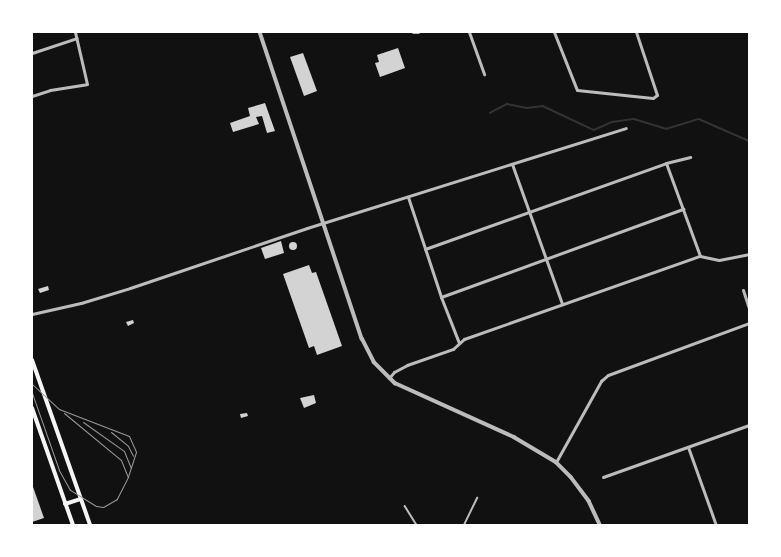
<!DOCTYPE html>
<html>
<head>
<meta charset="utf-8">
<style>
	body { margin:0 }
	#map { position:relative; width:781px; height:557px; overflow:hidden; background:#111; font-family:Inter,sans-serif }
	div>[style] { position:absolute }
	.stream>* { height:1.5px; margin:-0.75px; padding:0 0.75px; transform-origin:0.75px; border-radius:0.75px; background:#333 }
	.building>* { inset:0; background:#d3d3d3 }
	.round { border-radius:50% }
	.service>* { height:1.5px; margin:-0.75px; padding:0 0.75px; transform-origin:0.75px; border-radius:0.75px; background:#bcbcbc }
	.minor>* { height:3px; margin:-1.5px; padding:0 1.5px; transform-origin:1.5px; border-radius:1.5px; background:#bcbcbc }
	.tertiary>* { height:3.5px; margin:-1.75px; padding:0 1.75px; transform-origin:1.75px; border-radius:1.75px; background:#bcbcbc }
	.secondary>* { height:4px; margin:-2px; padding:0 2px; transform-origin:2px; border-radius:2px; background:#f5f5f5 }
	.tram>* { height:1px; margin:-0.5px; padding:0 0.5px; transform-origin:0.5px; border-radius:0.5px; background:#9a9a9a }
	span { translate:-50% -50%; white-space:nowrap; text-align:center; line-height:1.15; -webkit-text-stroke:4px #fff; paint-order:stroke }
	.frame { position:absolute; inset:0; border:33px solid #fff; pointer-events:none }
</style>
</head>
<body>
<div id="map">
	<div class="stream">
		<i style="left:490px;top:113px;width:19px;rotate:-28deg"></i>
		<i style="left:507px;top:104px;width:20px;rotate:11deg"></i>
		<i style="left:527px;top:108px;width:16px;rotate:-7deg"></i>
		<i style="left:543px;top:106px;width:56px;rotate:25.2deg"></i>
		<i style="left:594px;top:130px;width:20px;rotate:-24deg"></i>
		<i style="left:612px;top:122px;width:22px;rotate:-8deg"></i>
		<i style="left:634px;top:119px;width:34px;rotate:17deg"></i>
		<i style="left:666px;top:129px;width:34px;rotate:-17deg"></i>
		<i style="left:699px;top:119px;width:55px;rotate:23.7deg"></i>
	</div>
	<div class="building">
		<i style="clip-path:polygon(398px 48px,405px 68px,380px 77px,375px 63px,379px 62px,377px 55px)"></i>
		<i style="clip-path:polygon(303px 53px,317px 91px,304px 96px,290px 57px)"></i>
		<i style="clip-path:polygon(265px 103px,275px 131px,267px 133px,262px 116px,256px 117px,259px 124px,233px 132px,230px 123px,250px 116px,248px 108px)"></i>
		<i style="clip-path:polygon(281px 241px,284px 253px,265px 259px,261px 248px)"></i>
		<i class="round" style="left:289px;top:242px;width:8px;height:8px"></i>
		<i style="clip-path:polygon(309px 265px,312px 273px,316px 272px,342px 346px,317px 355px,314px 346px,309px 348px,283px 274px)"></i>
		<i style="clip-path:polygon(48px 286px,49px 290px,40px 293px,38px 289px)"></i>
		<i style="clip-path:polygon(133px 320px,134px 323px,128px 326px,126px 322px)"></i>
		<i style="clip-path:polygon(314px 395px,316px 403px,304px 408px,300px 398px)"></i>
		<i style="clip-path:polygon(247px 413px,248px 416px,241px 418px,240px 414px)"></i>
		<i style="clip-path:polygon(32px 484px,44px 518px,32px 522px)"></i>
	</div>
	<div class="service">
		<i style="left:405px;top:506px;width:22px;rotate:58deg"></i>
		<i style="left:464px;top:525px;width:30px;rotate:-64deg"></i>
	</div>
	<div class="minor">
		<i style="left:413px;top:32px;width:5px"></i>
		<i style="left:469px;top:32px;width:45px;rotate:70.3deg"></i>
		<i style="left:554px;top:32px;width:62px;rotate:68.4deg"></i>
		<i style="left:577px;top:90px;width:76px;rotate:6deg"></i>
		<i style="left:653px;top:98px;width:5px;rotate:-37deg"></i>
		<i style="left:657px;top:95px;width:66px;rotate:-108.4deg"></i>
		<i style="left:32px;top:53px;width:47px;rotate:-18.4deg"></i>
		<i style="left:32px;top:96px;width:19px;rotate:-18deg"></i>
		<i style="left:50px;top:90px;width:37px;rotate:-9deg"></i>
		<i style="left:87px;top:84px;width:53px;rotate:-103deg"></i>
		<i style="left:666px;top:163px;width:99px;rotate:69.9deg"></i>
		<i style="left:512px;top:164px;width:149px;rotate:70.3deg"></i>
		<i style="left:408px;top:197px;width:105px;rotate:71.7deg"></i>
		<i style="left:441px;top:297px;width:49px;rotate:68.6deg"></i>
		<i style="left:425px;top:249px;width:256px;rotate:-19.6deg"></i>
		<i style="left:666px;top:163px;width:25px;rotate:-14deg"></i>
		<i style="left:743px;top:290px;width:19px;rotate:72deg"></i>
		<i style="left:441px;top:297px;width:258px;rotate:-20deg"></i>
		<i style="left:32px;top:314px;width:50px;rotate:-12.7deg"></i>
		<i style="left:81px;top:303px;width:51px;rotate:-17deg"></i>
		<i style="left:130px;top:288px;width:187px;rotate:-18.7deg"></i>
		<i style="left:307px;top:228px;width:334px;rotate:-17.4deg"></i>
		<i style="left:389px;top:378px;width:8px;rotate:-50deg"></i>
		<i style="left:394px;top:372px;width:15px;rotate:-28deg"></i>
		<i style="left:407px;top:365px;width:49px;rotate:-19.2deg"></i>
		<i style="left:453px;top:349px;width:15px;rotate:-42deg"></i>
		<i style="left:464px;top:339px;width:250px;rotate:-19.4deg"></i>
		<i style="left:700px;top:256px;width:19px;rotate:12deg"></i>
		<i style="left:719px;top:260px;width:31px;rotate:-11deg"></i>
		<i style="left:688px;top:447px;width:83px;rotate:70.3deg"></i>
		<i style="left:556px;top:462px;width:93px;rotate:-60.9deg"></i>
		<i style="left:601px;top:381px;width:9px;rotate:-41deg"></i>
		<i style="left:608px;top:375px;width:150px;rotate:-20.2deg"></i>
		<i style="left:603px;top:477px;width:155px;rotate:-19.6deg"></i>
	</div>
	<div class="tertiary">
		<i style="left:260px;top:32px;width:323px;rotate:71.6deg"></i>
		<i style="left:362px;top:338px;width:27px;rotate:63deg"></i>
		<i style="left:374px;top:362px;width:30px;rotate:45deg"></i>
		<i style="left:395px;top:383px;width:131px;rotate:24.4deg"></i>
		<i style="left:514px;top:437px;width:49px;rotate:30.8deg"></i>
		<i style="left:556px;top:462px;width:21px;rotate:45deg"></i>
		<i style="left:571px;top:477px;width:30px;rotate:53deg"></i>
		<i style="left:589px;top:501px;width:26px;rotate:65deg"></i>
	</div>
	<div class="secondary">
		<i style="left:32px;top:360px;width:175px;rotate:70.6deg"></i>
		<i style="left:32px;top:408px;width:124px;rotate:70.7deg"></i>
		<i style="left:65px;top:504px;width:16px;rotate:-18deg"></i>
	</div>
	<div class="tram">
		<i style="left:32px;top:384px;width:37px;rotate:43deg"></i>
		<i style="left:59px;top:409px;width:75px;rotate:21.1deg"></i>
		<i style="left:129px;top:436px;width:17px;rotate:66deg"></i>
		<i style="left:136px;top:452px;width:26px;rotate:108deg"></i>
		<i style="left:128px;top:477px;width:25px;rotate:117deg"></i>
		<i style="left:117px;top:499px;width:16px;rotate:150deg"></i>
		<i style="left:103px;top:507px;width:7px;rotate:-172deg"></i>
		<i style="left:96px;top:506px;width:31px;rotate:-148deg"></i>
		<i style="left:70px;top:490px;width:23px;rotate:-119deg"></i>
		<i style="left:59px;top:470px;width:82px;rotate:-109.3deg"></i>
		<i style="left:64px;top:413px;width:74px;rotate:39.5deg"></i>
		<i style="left:121px;top:460px;width:18px;rotate:68deg"></i>
		<i style="left:83px;top:422px;width:50px;rotate:35.3deg"></i>
		<i style="left:124px;top:451px;width:18px;rotate:68deg"></i>
		<i style="left:111px;top:432px;width:22px;rotate:39deg"></i>
		<i style="left:128px;top:446px;width:11px;rotate:63deg"></i>
	</div>
	<div class="frame"></div>
</div>
</body>
</html>
